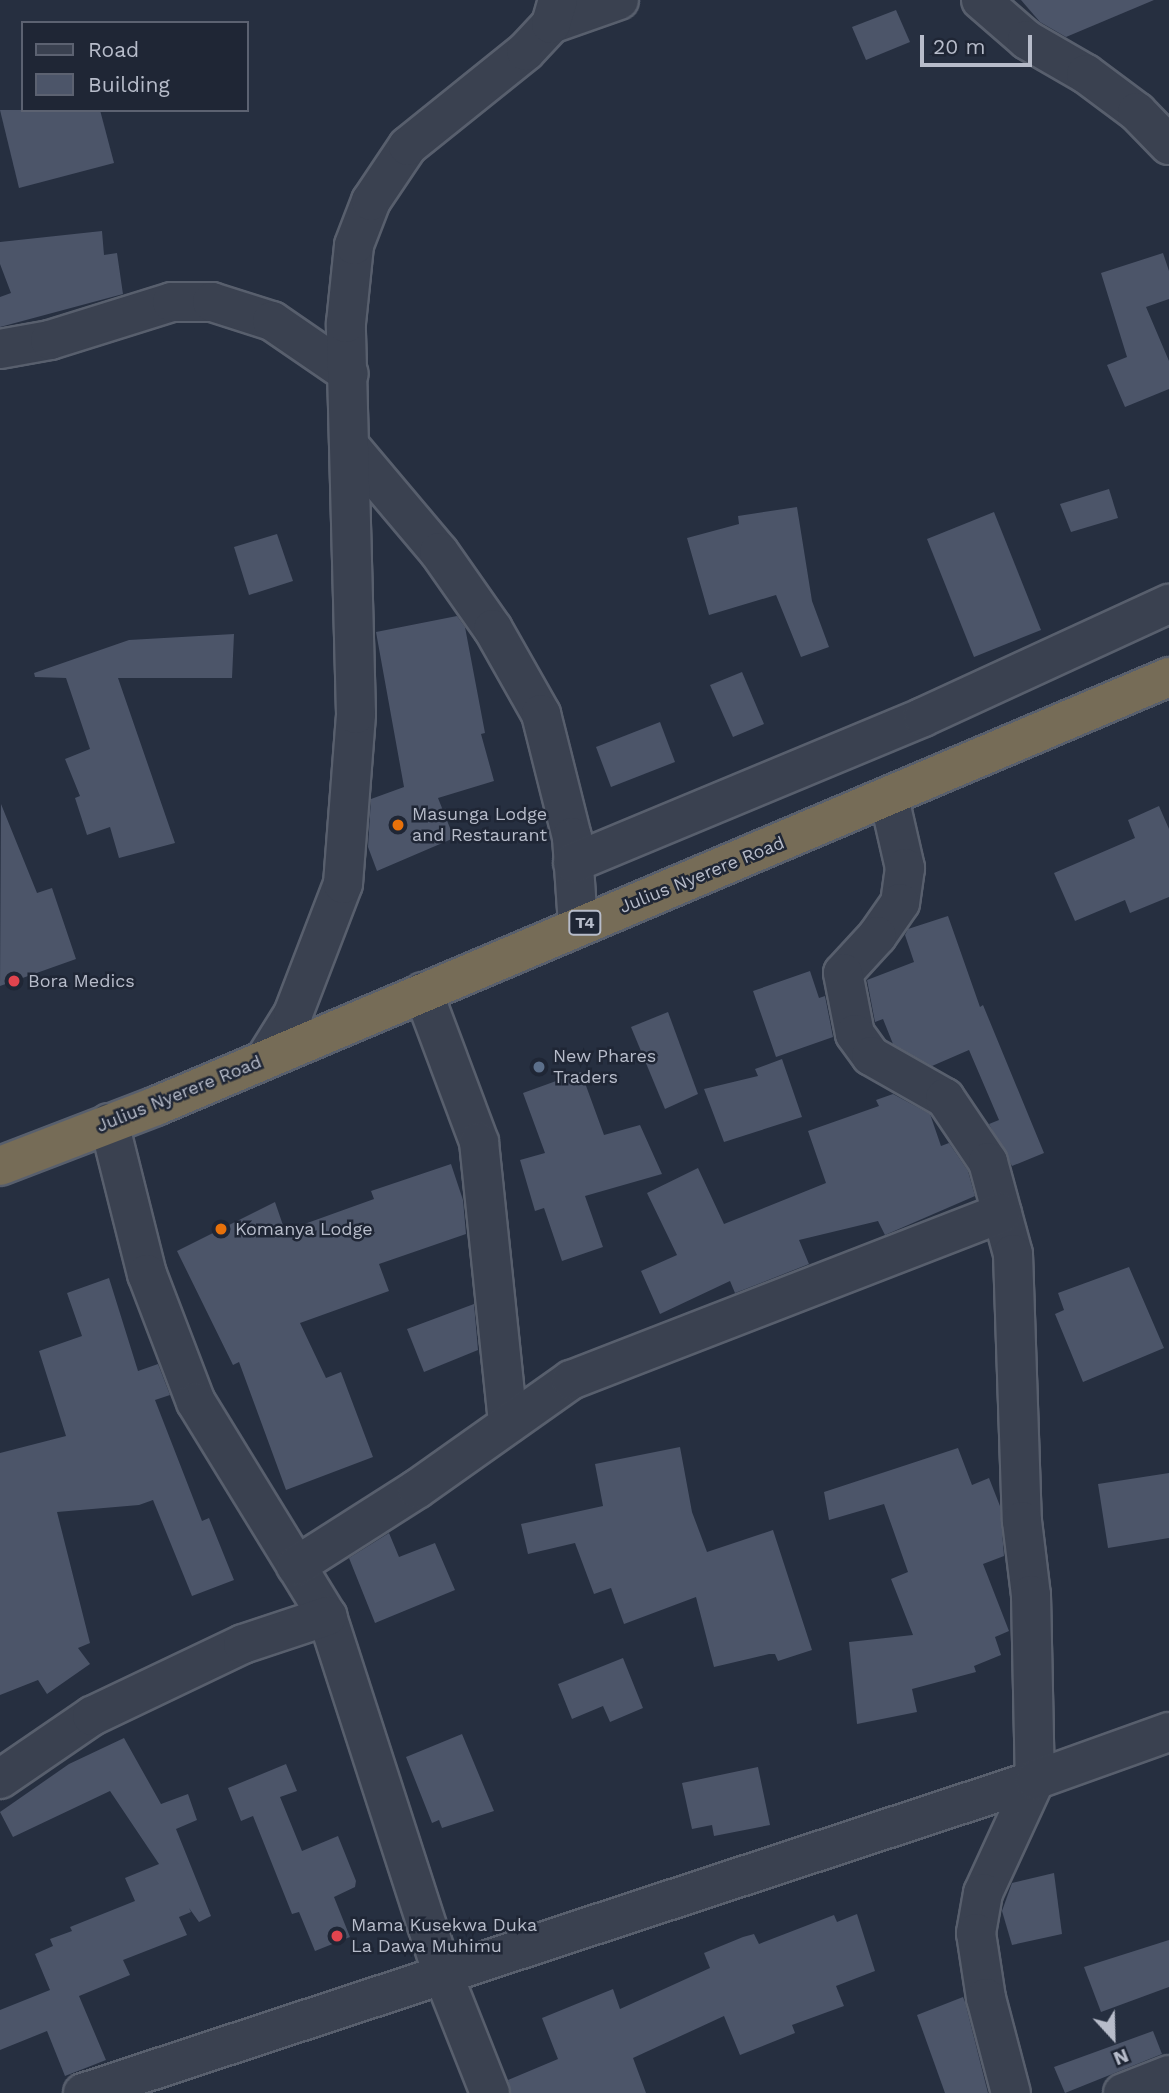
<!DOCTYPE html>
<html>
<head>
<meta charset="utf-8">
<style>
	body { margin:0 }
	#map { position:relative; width:1169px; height:2093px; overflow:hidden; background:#262f40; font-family:"Work Sans",sans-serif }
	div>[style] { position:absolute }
	.building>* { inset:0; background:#4c5569 }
	.roads { filter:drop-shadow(2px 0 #585f6d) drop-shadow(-2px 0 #585f6d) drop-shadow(0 2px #585f6d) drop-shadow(0 -2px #585f6d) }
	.minor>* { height:38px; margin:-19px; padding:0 19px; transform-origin:19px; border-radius:19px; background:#3a4150 }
	.highway>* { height:38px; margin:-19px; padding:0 19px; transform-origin:19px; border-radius:19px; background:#766c57 }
	.dots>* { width:19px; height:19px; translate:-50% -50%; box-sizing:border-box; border:4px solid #1f2635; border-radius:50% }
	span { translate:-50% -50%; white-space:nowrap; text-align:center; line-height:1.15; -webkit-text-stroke:5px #1f2635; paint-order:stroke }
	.shield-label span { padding:2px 5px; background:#1f2635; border:2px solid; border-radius:5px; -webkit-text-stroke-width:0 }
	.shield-label { font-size:16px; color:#b7bcca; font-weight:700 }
	.poi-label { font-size:18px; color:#b7bcca }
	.left { translate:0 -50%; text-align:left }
	.street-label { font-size:18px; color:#b7bcca }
	.legend { position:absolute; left:21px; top:21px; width:228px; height:91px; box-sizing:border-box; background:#1f2635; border:2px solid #5c6271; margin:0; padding:9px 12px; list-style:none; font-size:21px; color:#b7bcca }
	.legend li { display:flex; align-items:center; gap:14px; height:35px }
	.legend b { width:35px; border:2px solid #5c6271 }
	.north { position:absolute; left:1078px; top:2002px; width:70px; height:70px; -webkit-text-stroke:5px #1f2635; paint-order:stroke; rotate:158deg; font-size:19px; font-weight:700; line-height:28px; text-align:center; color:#b7bcca }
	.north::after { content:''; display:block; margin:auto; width:24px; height:32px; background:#b7bcca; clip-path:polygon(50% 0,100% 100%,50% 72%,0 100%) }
	.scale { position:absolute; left:920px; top:35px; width:112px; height:32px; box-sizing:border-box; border:4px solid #b7bcca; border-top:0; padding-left:9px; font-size:21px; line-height:24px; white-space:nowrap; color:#b7bcca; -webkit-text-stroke:5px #1f2635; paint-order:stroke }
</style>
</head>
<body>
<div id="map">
	<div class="building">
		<i style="clip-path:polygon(1021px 0,1154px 0,1066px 37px,1040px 22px)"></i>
		<i style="clip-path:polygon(896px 10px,910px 42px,866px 60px,852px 27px)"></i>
		<i style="clip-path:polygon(0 110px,100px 110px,114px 163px,19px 188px)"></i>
		<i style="clip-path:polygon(102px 231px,104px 255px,117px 253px,123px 294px,0 327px,0 297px,11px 293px,0 264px,0 242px)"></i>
		<i style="clip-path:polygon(1163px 253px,1169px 271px,1169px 299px,1146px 307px,1169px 361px,1169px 389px,1125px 407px,1107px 365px,1127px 357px,1101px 273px)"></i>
		<i style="clip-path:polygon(1109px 489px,1118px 518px,1071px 532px,1060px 504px)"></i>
		<i style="clip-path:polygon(797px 507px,812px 601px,829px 647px,801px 657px,776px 595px,709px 615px,687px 538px,739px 524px,738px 516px)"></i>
		<i style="clip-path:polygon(994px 512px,1041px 630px,974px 657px,927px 539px)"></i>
		<i style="clip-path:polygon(277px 534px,293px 581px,249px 595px,234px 547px)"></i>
		<i style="clip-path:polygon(457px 616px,465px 627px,485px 733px,481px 734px,494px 781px,438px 798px,454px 838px,377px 871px,368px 847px,371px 799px,404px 787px,376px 632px)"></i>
		<i style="clip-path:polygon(234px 634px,232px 678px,118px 678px,175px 843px,119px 858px,110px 827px,87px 835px,75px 798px,80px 796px,65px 759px,90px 749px,66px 678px,35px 677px,34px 673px,129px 640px)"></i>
		<i style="clip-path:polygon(742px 672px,764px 724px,733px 737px,710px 685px)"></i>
		<i style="clip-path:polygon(660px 722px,675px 762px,611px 787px,596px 747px)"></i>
		<i style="clip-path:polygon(1px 804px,37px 893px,52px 888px,76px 959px,0 986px)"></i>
		<i style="clip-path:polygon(1159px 806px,1169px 829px,1169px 897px,1130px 913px,1125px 900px,1075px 921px,1054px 873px,1135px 838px,1128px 820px)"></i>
		<i style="clip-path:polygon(948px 916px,980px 1007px,983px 1005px,1044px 1153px,1012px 1166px,989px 1124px,999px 1120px,969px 1050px,932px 1066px,893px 1044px,883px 1019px,875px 1022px,867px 980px,914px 962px,905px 935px,908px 929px)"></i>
		<i style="clip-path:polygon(810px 971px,819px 998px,825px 996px,833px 1037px,776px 1057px,753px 991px)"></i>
		<i style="clip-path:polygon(668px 1012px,698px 1094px,665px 1109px,631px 1027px)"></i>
		<i style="clip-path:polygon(782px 1059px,802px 1117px,724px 1142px,704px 1089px,758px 1076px,755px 1069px)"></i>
		<i style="clip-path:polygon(581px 1072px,604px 1135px,640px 1125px,662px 1174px,585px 1196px,603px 1247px,562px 1261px,544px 1208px,535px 1211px,520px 1160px,545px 1153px,523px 1093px)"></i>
		<i style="clip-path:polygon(893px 1094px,930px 1114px,941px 1146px,949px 1143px,968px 1171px,975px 1196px,885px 1235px,878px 1221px,799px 1240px,809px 1264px,735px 1293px,730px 1281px,660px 1314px,641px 1271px,677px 1255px,647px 1193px,698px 1168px,724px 1224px,826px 1183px,808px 1131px,879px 1106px,876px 1100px)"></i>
		<i style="clip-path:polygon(451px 1164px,463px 1200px,466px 1234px,379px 1264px,389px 1291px,300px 1323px,326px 1378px,341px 1372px,373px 1457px,286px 1490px,239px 1362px,233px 1365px,177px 1251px,275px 1202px,285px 1231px,374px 1199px,371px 1191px)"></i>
		<i style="clip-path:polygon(1129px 1267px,1164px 1348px,1083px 1382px,1055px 1314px,1064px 1310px,1058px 1293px)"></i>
		<i style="clip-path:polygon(109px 1278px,138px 1371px,158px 1364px,170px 1395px,155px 1400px,202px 1521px,209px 1518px,234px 1580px,192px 1596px,153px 1500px,139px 1505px,57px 1512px,90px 1643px,78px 1648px,90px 1664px,47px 1694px,38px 1680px,0 1695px,0 1453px,66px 1436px,39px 1351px,82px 1336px,67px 1293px)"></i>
		<i style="clip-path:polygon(474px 1304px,478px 1350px,424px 1372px,407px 1329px)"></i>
		<i style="clip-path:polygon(680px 1447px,692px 1512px,707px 1552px,773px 1530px,812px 1650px,778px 1661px,775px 1654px,769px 1654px,714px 1667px,696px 1597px,624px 1624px,611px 1588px,594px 1594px,575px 1543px,528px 1554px,521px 1524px,603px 1506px,595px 1464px)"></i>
		<i style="clip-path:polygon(958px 1448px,972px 1485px,989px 1478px,1000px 1506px,1004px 1556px,983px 1564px,1009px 1631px,995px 1637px,1001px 1655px,974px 1666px,976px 1672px,912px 1689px,917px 1712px,857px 1724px,849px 1642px,913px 1635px,891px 1579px,908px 1572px,884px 1504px,829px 1520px,824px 1492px)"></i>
		<i style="clip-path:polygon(1169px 1473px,1169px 1538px,1108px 1548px,1098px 1484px)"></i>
		<i style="clip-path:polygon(389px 1533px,399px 1557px,435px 1543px,455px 1590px,375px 1623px,349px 1558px)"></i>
		<i style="clip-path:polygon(623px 1658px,643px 1708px,610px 1722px,603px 1706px,572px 1719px,558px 1684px)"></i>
		<i style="clip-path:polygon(462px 1734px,494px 1811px,442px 1828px,439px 1820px,432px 1823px,406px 1757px)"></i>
		<i style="clip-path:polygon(124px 1738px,161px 1804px,188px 1794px,197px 1820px,176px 1829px,211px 1916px,199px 1922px,189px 1908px,191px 1912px,179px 1917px,187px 1935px,123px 1960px,130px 1975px,79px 1996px,106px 2060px,65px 2076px,47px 2031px,0 2050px,0 2010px,50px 1990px,35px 1954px,53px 1946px,50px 1939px,72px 1931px,70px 1927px,135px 1901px,125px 1878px,159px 1864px,110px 1791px,13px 1837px,0 1812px,69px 1764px)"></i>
		<i style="clip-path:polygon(286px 1764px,297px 1791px,280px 1797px,302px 1851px,338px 1836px,356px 1881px,355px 1887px,334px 1897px,350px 1937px,315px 1951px,299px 1912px,292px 1914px,253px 1816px,241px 1821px,228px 1788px)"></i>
		<i style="clip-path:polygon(758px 1767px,770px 1825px,714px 1836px,712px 1825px,692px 1829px,682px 1783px)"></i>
		<i style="clip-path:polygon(1054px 1873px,1062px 1934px,1012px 1945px,1002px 1911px,1012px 1883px)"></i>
		<i style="clip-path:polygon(857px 1914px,875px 1971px,836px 1986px,844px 2006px,792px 2025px,795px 2033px,740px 2055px,724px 2016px,633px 2058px,646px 2093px,511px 2093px,508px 2080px,558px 2059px,542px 2018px,613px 1989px,620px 2009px,710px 1968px,704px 1953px,743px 1937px,754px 1934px,759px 1944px,834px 1915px,837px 1922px)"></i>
		<i style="clip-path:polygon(1169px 1940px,1169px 1987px,1101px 2012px,1084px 1967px)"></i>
		<i style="clip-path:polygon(963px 1997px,965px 2002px,988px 2093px,945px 2093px,917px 2015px)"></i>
		<i style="clip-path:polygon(1153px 2031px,1162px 2054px,1065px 2093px,1054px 2067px)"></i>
	</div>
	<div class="roads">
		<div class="minor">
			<i style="left:981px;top:0;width:61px;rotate:41deg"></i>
			<i style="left:1027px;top:40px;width:68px;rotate:30deg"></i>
			<i style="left:1086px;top:74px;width:64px;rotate:36.7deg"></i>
			<i style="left:1137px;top:112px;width:46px;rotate:45.9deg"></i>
			<i style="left:551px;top:24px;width:72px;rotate:-19.4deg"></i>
			<i style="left:0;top:349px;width:51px;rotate:-10.2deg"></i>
			<i style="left:50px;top:340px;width:128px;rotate:-17.3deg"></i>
			<i style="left:172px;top:302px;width:40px"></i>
			<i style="left:212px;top:302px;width:63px;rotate:17.6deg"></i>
			<i style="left:272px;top:321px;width:93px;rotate:34.5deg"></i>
			<i style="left:353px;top:450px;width:133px;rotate:49.9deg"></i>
			<i style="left:439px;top:552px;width:94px;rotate:55deg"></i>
			<i style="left:493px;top:629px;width:98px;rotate:60.5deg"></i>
			<i style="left:541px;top:714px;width:127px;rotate:75.9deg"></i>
			<i style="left:572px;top:837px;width:89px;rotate:86.1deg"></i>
			<i style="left:889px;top:798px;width:72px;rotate:77.1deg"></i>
			<i style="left:905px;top:868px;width:35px;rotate:98deg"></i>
			<i style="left:900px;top:903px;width:40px;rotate:124.9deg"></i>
			<i style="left:877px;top:936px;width:50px;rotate:132.6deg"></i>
			<i style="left:843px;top:973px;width:62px;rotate:78.9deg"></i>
			<i style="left:855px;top:1034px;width:27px;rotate:54deg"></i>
			<i style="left:871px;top:1056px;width:85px;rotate:29.6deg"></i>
			<i style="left:945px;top:1098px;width:77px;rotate:56.1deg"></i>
			<i style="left:988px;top:1162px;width:95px;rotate:74.8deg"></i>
			<i style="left:1013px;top:1254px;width:267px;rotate:88.1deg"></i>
			<i style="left:1022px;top:1521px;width:75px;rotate:83.1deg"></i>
			<i style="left:1031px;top:1595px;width:185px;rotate:88.8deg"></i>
			<i style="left:1035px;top:1780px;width:124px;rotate:114.7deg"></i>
			<i style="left:983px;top:1893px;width:41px;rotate:99.9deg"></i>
			<i style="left:976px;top:1933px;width:66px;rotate:81.3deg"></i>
			<i style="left:986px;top:1998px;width:98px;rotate:75.3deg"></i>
			<i style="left:573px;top:863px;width:379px;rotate:-22.6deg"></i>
			<i style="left:923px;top:717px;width:271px;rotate:-24.7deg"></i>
			<i style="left:423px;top:992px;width:160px;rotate:69.5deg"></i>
			<i style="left:479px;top:1142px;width:283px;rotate:84.1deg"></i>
			<i style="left:265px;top:1059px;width:53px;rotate:-58.1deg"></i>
			<i style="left:293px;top:1014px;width:139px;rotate:-69deg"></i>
			<i style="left:343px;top:884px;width:170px;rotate:-85.6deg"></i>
			<i style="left:356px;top:714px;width:391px;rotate:-91.5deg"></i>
			<i style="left:346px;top:323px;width:78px;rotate:-84.1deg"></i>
			<i style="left:354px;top:245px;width:47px;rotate:-68.9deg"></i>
			<i style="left:371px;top:201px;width:66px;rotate:-56.1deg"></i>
			<i style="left:408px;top:146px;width:151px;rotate:-38.8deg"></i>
			<i style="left:526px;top:51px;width:37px;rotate:-47deg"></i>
			<i style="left:551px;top:24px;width:25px;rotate:-74deg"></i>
			<i style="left:109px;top:1123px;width:156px;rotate:75.9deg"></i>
			<i style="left:147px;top:1274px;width:137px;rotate:69.1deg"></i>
			<i style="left:196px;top:1402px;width:251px;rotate:58.5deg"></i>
			<i style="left:327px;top:1616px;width:374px;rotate:72.1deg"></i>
			<i style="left:442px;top:1972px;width:130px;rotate:68.4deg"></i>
			<i style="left:296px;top:1566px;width:143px;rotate:-32.5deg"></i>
			<i style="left:417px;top:1489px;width:189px;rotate:-35.3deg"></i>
			<i style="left:571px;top:1380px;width:462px;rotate:-21.2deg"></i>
			<i style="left:0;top:1779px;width:112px;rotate:-34.4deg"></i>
			<i style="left:92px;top:1716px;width:167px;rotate:-25.5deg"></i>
			<i style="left:243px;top:1644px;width:89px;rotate:-18.4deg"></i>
			<i style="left:83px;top:2093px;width:1002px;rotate:-18.2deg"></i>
			<i style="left:1035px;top:1780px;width:142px;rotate:-19.7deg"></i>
			<i style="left:1123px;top:2093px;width:49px;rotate:-21.4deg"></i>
		</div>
		<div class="highway">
			<i style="left:0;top:1166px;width:167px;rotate:-21deg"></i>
			<i style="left:156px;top:1106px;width:1100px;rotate:-22.95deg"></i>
		</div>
	</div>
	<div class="dots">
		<i style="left:398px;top:825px;background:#e8710a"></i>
		<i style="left:14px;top:981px;background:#e0444e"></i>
		<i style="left:539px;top:1067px;background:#5c6f8a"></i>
		<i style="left:221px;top:1229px;background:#e8710a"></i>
		<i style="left:337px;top:1936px;background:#e0444e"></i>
	</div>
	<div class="shield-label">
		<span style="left:585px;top:923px">T4</span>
	</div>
	<div class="poi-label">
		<span class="left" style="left:412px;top:825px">Masunga Lodge<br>and Restaurant</span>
		<span class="left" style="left:28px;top:981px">Bora Medics</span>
		<span class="left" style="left:553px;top:1067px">New Phares<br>Traders</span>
		<span class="left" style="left:235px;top:1229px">Komanya Lodge</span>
		<span class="left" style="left:351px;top:1936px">Mama Kusekwa Duka<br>La Dawa Muhimu</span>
	</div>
	<div class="street-label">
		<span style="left:702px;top:875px;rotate:-22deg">Julius Nyerere Road</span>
		<span style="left:179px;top:1094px;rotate:-22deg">Julius Nyerere Road</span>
	</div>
	<ul class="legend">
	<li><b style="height:9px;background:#3a4150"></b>Road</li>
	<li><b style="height:19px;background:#4c5569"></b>Building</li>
	</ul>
	<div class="north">N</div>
	<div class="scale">20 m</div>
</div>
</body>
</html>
